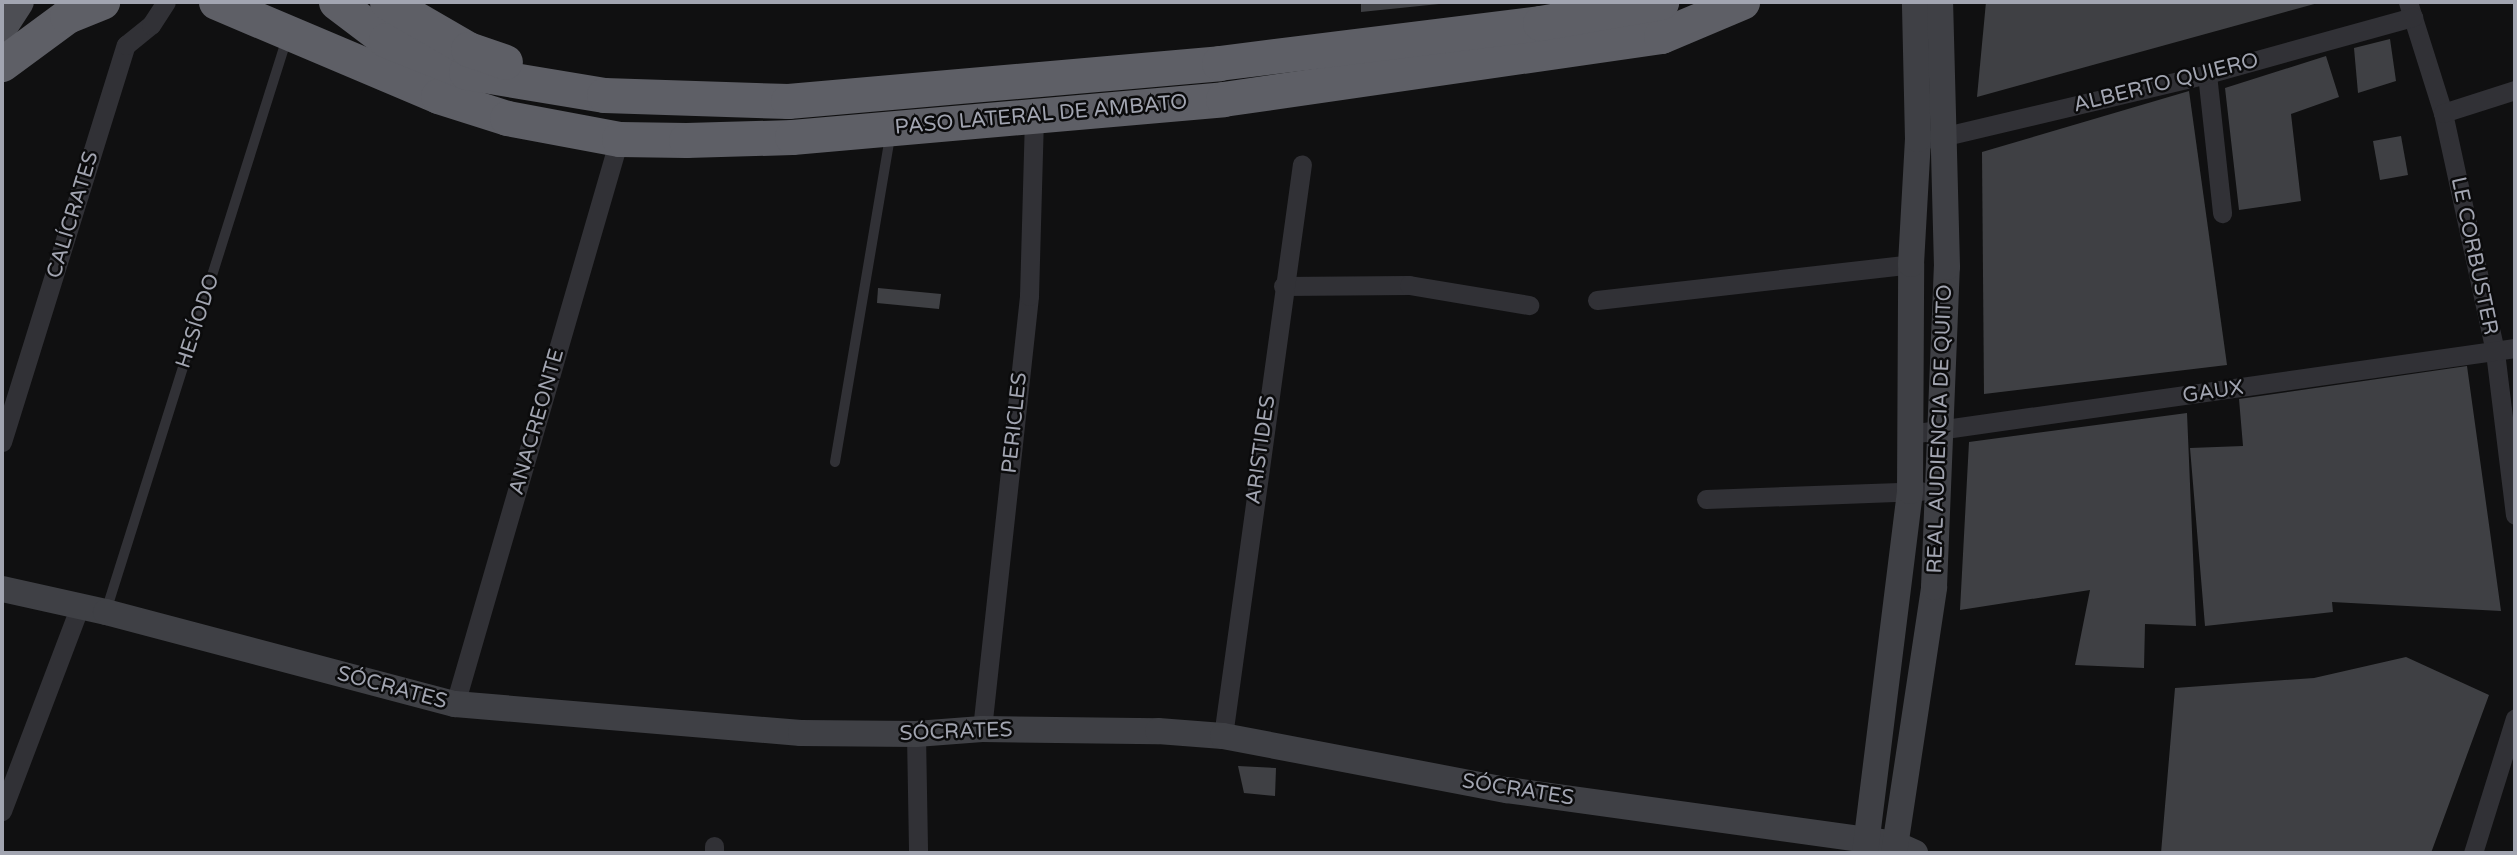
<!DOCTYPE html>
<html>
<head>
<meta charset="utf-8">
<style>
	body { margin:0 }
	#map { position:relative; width:2517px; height:855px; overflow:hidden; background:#101011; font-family:"Varela Round",sans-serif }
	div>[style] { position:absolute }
	.building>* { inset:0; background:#3f4044 }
	.lane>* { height:10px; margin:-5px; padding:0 5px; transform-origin:5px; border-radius:5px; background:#313136 }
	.street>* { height:19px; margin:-9.5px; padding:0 9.5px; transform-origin:9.5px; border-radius:9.5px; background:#313136 }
	.secondary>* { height:26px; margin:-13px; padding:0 13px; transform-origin:13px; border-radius:13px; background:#3f4045 }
	.primary>* { height:30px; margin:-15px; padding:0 15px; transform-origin:15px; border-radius:15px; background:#4d4e54 }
	.highway>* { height:35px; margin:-17.5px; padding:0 17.5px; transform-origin:17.5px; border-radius:17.5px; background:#5e5f66 }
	span { translate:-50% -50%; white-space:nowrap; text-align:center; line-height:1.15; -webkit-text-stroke:5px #0b0b0c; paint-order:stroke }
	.street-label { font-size:21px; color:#a2a5b1 }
	.frame { position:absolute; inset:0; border:4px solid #a2a5b1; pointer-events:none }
</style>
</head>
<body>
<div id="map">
	<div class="building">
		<i style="clip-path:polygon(1361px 2px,1439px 2px,1439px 4px,1361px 12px)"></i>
		<i style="clip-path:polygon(1986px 2px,2317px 2px,2318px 3px,1977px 97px)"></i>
		<i style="clip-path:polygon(2390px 39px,2396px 81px,2358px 93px,2354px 48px)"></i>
		<i style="clip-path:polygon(2326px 56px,2339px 97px,2291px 114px,2301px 201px,2239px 210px,2225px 88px)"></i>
		<i style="clip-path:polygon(2189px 91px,2227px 365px,1984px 394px,1982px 152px)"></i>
		<i style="clip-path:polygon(2401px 136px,2408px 175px,2380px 180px,2373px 141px)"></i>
		<i style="clip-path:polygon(878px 288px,941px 294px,939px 309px,877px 303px)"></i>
		<i style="clip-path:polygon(2467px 366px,2501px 611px,2332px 602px,2333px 612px,2205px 626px,2190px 448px,2243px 446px,2239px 399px)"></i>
		<i style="clip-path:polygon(2187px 413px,2196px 626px,2145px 624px,2144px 668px,2075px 665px,2090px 590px,1960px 610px,1969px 442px)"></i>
		<i style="clip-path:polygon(2406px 657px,2489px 695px,2431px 853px,2161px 853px,2175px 688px,2314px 678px)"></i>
		<i style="clip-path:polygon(1238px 766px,1276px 768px,1275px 796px,1244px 793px)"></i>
	</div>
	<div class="lane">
		<i style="left:835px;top:462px;width:331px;rotate:-80.4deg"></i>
		<i style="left:106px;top:611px;width:601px;rotate:-72.47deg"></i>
	</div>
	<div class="street">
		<i style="left:2408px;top:2px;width:116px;rotate:72.5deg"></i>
		<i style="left:2443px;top:113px;width:245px;rotate:77.7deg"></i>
		<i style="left:2495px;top:352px;width:164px;rotate:83deg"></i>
		<i style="left:2207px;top:74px;width:140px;rotate:83.8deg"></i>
		<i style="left:2443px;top:113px;width:76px;rotate:-17.7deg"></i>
		<i style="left:1933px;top:139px;width:282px;rotate:-13.3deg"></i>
		<i style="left:2207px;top:74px;width:214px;rotate:-15.5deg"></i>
		<i style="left:1283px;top:286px;width:126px;rotate:-0.5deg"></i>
		<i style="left:1409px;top:285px;width:122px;rotate:9.5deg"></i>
		<i style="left:1597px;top:300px;width:316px;rotate:-6.5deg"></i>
		<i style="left:1910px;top:434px;width:611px;rotate:-8.09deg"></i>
		<i style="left:2px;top:442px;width:416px;rotate:-72.7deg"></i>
		<i style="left:126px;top:45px;width:32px;rotate:-39deg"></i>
		<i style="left:151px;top:25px;width:27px;rotate:-57deg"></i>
		<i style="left:1706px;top:499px;width:215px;rotate:-2.1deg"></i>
		<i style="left:455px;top:704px;width:588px;rotate:-73.81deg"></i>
		<i style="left:982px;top:729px;width:436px;rotate:-83.8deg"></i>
		<i style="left:1029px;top:296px;width:180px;rotate:-88.4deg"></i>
		<i style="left:916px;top:734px;width:119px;rotate:89deg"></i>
		<i style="left:1223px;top:736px;width:577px;rotate:-82.14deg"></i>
		<i style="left:2px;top:811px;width:219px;rotate:-69.2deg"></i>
		<i style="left:714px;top:846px;width:7px;rotate:90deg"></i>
		<i style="left:2473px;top:853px;width:141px;rotate:-72.7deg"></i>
	</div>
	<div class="secondary">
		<i style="left:2px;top:589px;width:107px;rotate:12.5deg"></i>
		<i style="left:106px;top:612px;width:361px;rotate:14.8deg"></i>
		<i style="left:455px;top:704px;width:347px;rotate:4.8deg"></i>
		<i style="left:801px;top:733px;width:115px;rotate:0.5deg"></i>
		<i style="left:916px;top:734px;width:66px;rotate:-4.3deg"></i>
		<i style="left:982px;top:729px;width:176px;rotate:0.7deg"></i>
		<i style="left:1158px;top:731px;width:65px;rotate:4.4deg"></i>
		<i style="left:1223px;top:736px;width:289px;rotate:10.8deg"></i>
		<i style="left:1507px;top:790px;width:392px;rotate:7.9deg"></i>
		<i style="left:1895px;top:844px;width:22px;rotate:24deg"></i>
		<i style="left:1865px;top:853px;width:365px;rotate:-82.9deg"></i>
		<i style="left:1910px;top:491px;width:227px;rotate:-89.7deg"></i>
		<i style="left:1911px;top:264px;width:125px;rotate:-86.8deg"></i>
		<i style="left:1918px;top:139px;width:137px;rotate:-91.3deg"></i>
		<i style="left:1894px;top:853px;width:269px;rotate:-81.4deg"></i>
		<i style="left:1934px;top:587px;width:320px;rotate:-87.7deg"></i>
		<i style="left:1947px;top:267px;width:265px;rotate:-91.5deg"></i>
	</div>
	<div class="primary">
		<i style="left:2px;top:28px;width:31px;rotate:-57deg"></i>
	</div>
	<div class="highway">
		<i style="left:216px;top:2px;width:241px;rotate:22.9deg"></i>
		<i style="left:438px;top:96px;width:72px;rotate:17.7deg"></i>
		<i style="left:507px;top:118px;width:114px;rotate:10.6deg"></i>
		<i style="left:619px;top:139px;width:67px;rotate:0.9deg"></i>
		<i style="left:686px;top:140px;width:106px;rotate:-1.6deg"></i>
		<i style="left:792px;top:137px;width:433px;rotate:-5deg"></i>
		<i style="left:1223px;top:99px;width:443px;rotate:-8.2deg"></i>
		<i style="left:1661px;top:36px;width:88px;rotate:-22.8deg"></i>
		<i style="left:336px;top:2px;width:63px;rotate:37.2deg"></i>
		<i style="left:386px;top:40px;width:86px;rotate:21.8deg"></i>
		<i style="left:466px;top:72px;width:140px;rotate:9.5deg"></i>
		<i style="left:604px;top:95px;width:184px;rotate:1.9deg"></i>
		<i style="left:788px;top:101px;width:433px;rotate:-5deg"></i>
		<i style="left:1219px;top:63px;width:323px;rotate:-7.1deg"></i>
		<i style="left:1540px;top:23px;width:123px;rotate:-9.8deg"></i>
		<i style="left:387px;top:2px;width:94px;rotate:30.1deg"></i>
		<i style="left:468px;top:49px;width:39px;rotate:19deg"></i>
		<i style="left:2px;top:64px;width:81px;rotate:-36.4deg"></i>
		<i style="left:67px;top:16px;width:38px;rotate:-22deg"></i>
	</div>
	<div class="street-label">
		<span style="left:2166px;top:83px;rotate:-14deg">ALBERTO QUIERO</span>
		<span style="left:1041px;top:115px;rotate:-5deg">PASO LATERAL DE AMBATO</span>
		<span style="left:73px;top:215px;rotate:-73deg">CALÍCRATES</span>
		<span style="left:2474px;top:256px;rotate:78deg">LE CORBUSTER</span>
		<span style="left:198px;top:321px;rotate:-72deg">HESÍODO</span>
		<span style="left:2213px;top:392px;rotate:-8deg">GAUX</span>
		<span style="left:537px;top:422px;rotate:-74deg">ANACREONTE</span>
		<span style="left:1015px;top:423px;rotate:-84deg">PERICLES</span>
		<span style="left:1940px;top:429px;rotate:-88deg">REAL AUDIENCIA DE QUITO</span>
		<span style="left:1261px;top:450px;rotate:-82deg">ARISTIDES</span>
		<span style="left:392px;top:688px;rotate:15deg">SÓCRATES</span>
		<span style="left:956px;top:732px;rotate:-2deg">SÓCRATES</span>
		<span style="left:1518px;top:790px;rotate:9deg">SÓCRATES</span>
	</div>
	<div class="frame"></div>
</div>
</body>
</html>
